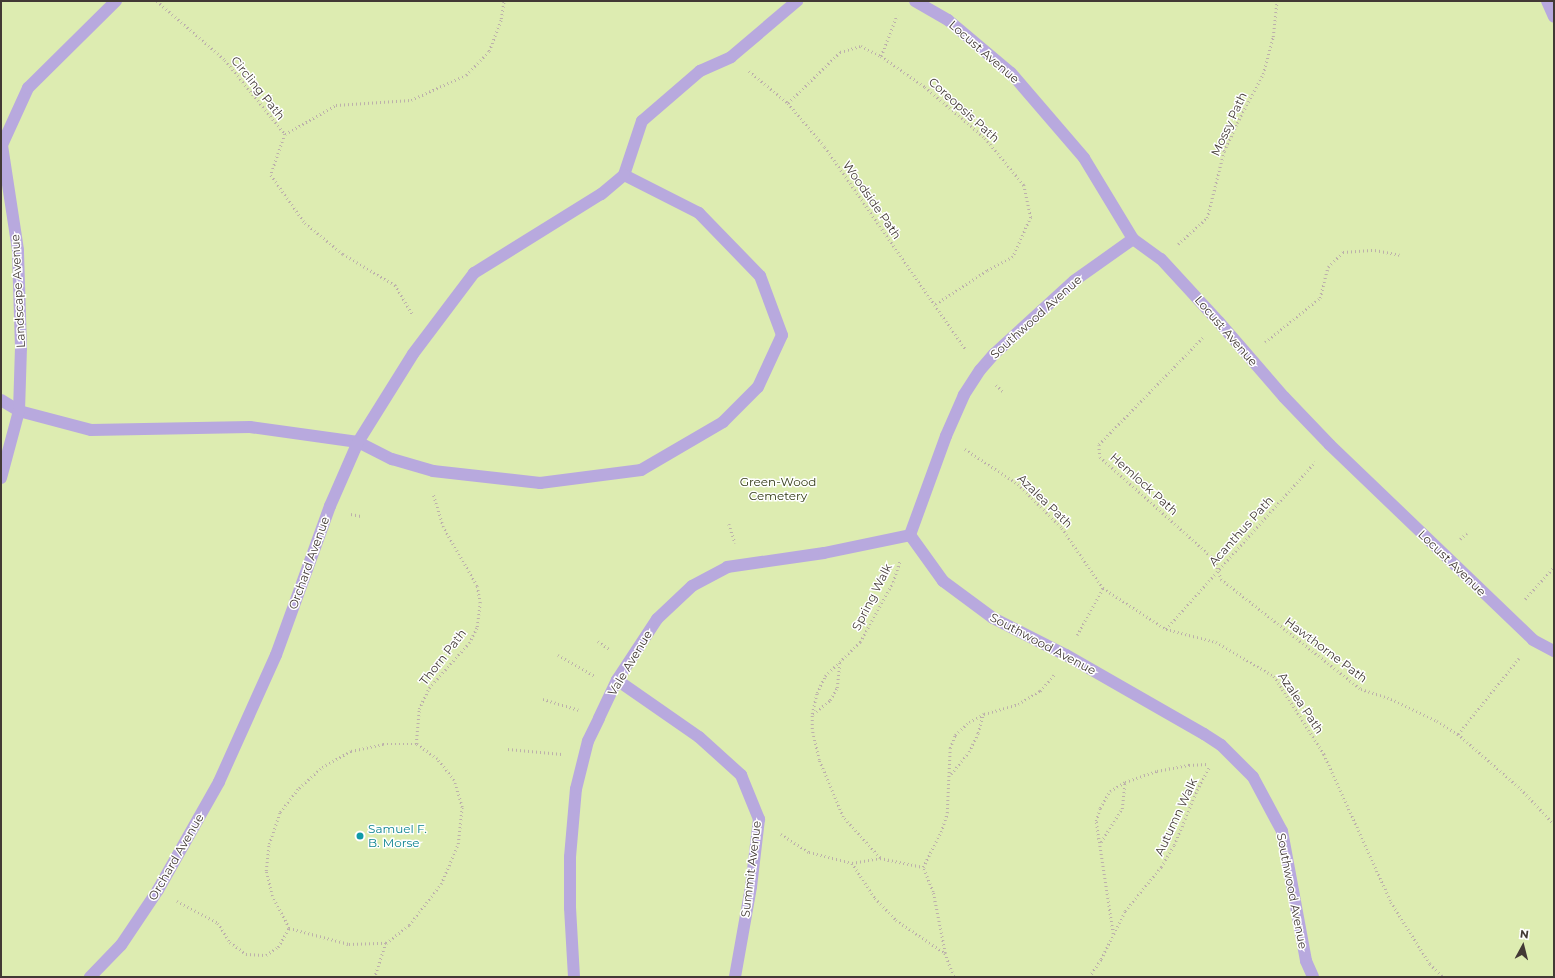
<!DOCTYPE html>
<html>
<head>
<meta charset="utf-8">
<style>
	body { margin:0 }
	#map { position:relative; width:1555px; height:978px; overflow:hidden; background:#fff1eb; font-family:Montserrat,sans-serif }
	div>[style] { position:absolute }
	.green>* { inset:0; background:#ddecb1 }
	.path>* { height:2.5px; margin-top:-1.25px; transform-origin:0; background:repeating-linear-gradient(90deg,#bcb0ab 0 1px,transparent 0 4px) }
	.minor>* { height:12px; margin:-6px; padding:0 6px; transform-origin:6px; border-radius:6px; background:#b8a9de }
	.dots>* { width:11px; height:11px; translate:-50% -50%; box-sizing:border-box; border:2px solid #fff; border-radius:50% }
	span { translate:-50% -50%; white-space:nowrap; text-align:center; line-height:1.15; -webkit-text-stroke:3px #fff; paint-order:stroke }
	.street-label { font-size:12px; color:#423935 }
	.park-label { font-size:12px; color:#313915 }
	.culture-label { font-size:12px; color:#0d838f }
	.left { translate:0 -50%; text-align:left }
	.frame { position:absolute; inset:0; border:2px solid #423935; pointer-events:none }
	.north { position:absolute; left:1503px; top:926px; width:40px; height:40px; -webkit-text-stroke:3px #fff; paint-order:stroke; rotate:7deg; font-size:11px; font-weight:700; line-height:16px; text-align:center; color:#423935 }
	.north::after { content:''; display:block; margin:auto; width:14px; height:18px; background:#423935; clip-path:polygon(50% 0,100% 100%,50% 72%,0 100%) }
</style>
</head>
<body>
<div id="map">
	<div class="green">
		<i style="clip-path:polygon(1px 1px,1554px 1px,1554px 977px,1px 977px)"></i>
	</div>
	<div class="path">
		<i style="left:157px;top:1px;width:90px;rotate:40.9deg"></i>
		<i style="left:225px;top:60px;width:95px;rotate:51deg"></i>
		<i style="left:285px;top:134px;width:43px;rotate:108.9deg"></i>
		<i style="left:271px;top:175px;width:59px;rotate:54.7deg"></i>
		<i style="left:305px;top:223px;width:49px;rotate:39.2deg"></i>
		<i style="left:343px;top:254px;width:61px;rotate:30.8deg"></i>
		<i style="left:395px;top:285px;width:35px;rotate:59deg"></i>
		<i style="left:881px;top:56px;width:44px;rotate:-68.7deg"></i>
		<i style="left:749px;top:71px;width:50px;rotate:39.4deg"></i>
		<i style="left:788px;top:103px;width:57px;rotate:49.9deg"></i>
		<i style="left:825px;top:147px;width:247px;rotate:55.2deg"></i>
		<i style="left:788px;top:103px;width:73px;rotate:-44.4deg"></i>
		<i style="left:840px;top:52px;width:22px;rotate:-16deg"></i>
		<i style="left:861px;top:46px;width:22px;rotate:27deg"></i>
		<i style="left:881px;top:56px;width:54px;rotate:35.2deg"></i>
		<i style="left:925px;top:87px;width:79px;rotate:40.4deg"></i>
		<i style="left:985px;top:138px;width:61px;rotate:50.3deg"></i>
		<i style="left:1024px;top:185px;width:33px;rotate:78deg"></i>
		<i style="left:1031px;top:217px;width:44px;rotate:114.2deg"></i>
		<i style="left:1013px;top:257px;width:30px;rotate:152deg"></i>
		<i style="left:987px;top:271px;width:62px;rotate:146.8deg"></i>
		<i style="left:285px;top:134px;width:59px;rotate:-29.6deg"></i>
		<i style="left:336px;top:105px;width:75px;rotate:-3.8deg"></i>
		<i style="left:411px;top:100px;width:60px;rotate:-24.4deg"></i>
		<i style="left:466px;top:75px;width:33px;rotate:-46deg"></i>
		<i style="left:489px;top:51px;width:34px;rotate:-69deg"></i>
		<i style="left:501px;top:19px;width:18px;rotate:-81deg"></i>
		<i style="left:1178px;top:244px;width:39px;rotate:-42deg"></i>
		<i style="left:1207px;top:218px;width:69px;rotate:-75.8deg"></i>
		<i style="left:1224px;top:151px;width:31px;rotate:-65deg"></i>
		<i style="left:1237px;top:123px;width:55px;rotate:-62deg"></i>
		<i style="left:1263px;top:74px;width:38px;rotate:-75deg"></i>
		<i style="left:1273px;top:37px;width:36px;rotate:-84deg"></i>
		<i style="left:1203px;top:338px;width:149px;rotate:134.2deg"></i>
		<i style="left:1099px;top:445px;width:12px;rotate:85deg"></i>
		<i style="left:1100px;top:457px;width:154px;rotate:41.8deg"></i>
		<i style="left:1215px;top:560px;width:20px;rotate:72deg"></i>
		<i style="left:1221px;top:579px;width:178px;rotate:38.2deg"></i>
		<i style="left:1361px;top:689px;width:32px;rotate:18deg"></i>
		<i style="left:1391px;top:699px;width:51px;rotate:25.6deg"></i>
		<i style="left:1437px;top:721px;width:25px;rotate:32deg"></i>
		<i style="left:1458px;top:734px;width:84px;rotate:41.1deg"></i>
		<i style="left:1521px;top:789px;width:48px;rotate:46.7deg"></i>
		<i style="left:1265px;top:342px;width:70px;rotate:-38.7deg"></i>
		<i style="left:1320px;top:298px;width:32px;rotate:-76deg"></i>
		<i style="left:1328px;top:267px;width:21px;rotate:-45deg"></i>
		<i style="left:1343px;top:252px;width:32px;rotate:-4deg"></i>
		<i style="left:1375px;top:250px;width:25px;rotate:11deg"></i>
		<i style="left:996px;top:385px;width:12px;rotate:42deg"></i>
		<i style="left:965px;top:449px;width:64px;rotate:33.4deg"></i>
		<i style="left:1018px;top:484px;width:62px;rotate:45deg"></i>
		<i style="left:1062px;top:528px;width:73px;rotate:55.7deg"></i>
		<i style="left:1103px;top:588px;width:75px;rotate:33.1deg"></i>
		<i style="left:1166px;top:629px;width:52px;rotate:14.6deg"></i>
		<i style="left:1216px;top:642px;width:67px;rotate:30.4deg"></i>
		<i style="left:1274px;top:676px;width:93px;rotate:57.3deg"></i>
		<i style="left:1324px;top:754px;width:162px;rotate:65.6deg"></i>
		<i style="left:1391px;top:902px;width:73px;rotate:57.8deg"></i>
		<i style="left:1430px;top:964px;width:18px;rotate:45deg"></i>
		<i style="left:351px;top:514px;width:10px;rotate:11deg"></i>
		<i style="left:729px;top:524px;width:20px;rotate:72deg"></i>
		<i style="left:1460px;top:539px;width:9px;rotate:-41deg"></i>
		<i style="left:1525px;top:599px;width:43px;rotate:-47.8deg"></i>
		<i style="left:1166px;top:629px;width:224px;rotate:-48.3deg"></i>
		<i style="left:1077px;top:635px;width:54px;rotate:-61deg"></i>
		<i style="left:598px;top:641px;width:14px;rotate:36deg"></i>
		<i style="left:558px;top:655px;width:43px;rotate:29.6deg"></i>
		<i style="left:543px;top:699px;width:37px;rotate:17deg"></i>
		<i style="left:813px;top:714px;width:22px;rotate:-39deg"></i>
		<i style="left:830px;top:700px;width:14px;rotate:-60deg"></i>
		<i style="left:837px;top:688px;width:28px;rotate:-84deg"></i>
		<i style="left:1458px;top:734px;width:97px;rotate:-51.2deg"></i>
		<i style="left:416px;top:744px;width:35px;rotate:-85deg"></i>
		<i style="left:419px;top:709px;width:23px;rotate:-65deg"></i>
		<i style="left:429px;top:688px;width:60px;rotate:-48.4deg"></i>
		<i style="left:469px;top:643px;width:18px;rotate:-63deg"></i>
		<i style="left:477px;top:627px;width:24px;rotate:-83deg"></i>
		<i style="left:480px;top:603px;width:17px;rotate:-100deg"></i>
		<i style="left:477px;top:586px;width:68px;rotate:-120deg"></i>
		<i style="left:443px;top:527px;width:34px;rotate:-107deg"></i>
		<i style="left:508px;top:749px;width:54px;rotate:5.3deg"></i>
		<i style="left:951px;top:774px;width:28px;rotate:-51deg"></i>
		<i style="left:969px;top:752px;width:21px;rotate:-65deg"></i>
		<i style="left:978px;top:733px;width:20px;rotate:-75deg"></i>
		<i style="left:781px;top:834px;width:33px;rotate:33deg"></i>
		<i style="left:809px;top:852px;width:44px;rotate:14.3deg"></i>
		<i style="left:852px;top:863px;width:28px;rotate:-10deg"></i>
		<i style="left:880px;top:858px;width:44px;rotate:11.8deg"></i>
		<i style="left:1101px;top:842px;width:39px;rotate:-58deg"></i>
		<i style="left:1122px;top:809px;width:27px;rotate:-84deg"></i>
		<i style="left:880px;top:858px;width:55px;rotate:-132.1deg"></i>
		<i style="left:843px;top:817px;width:62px;rotate:-112.8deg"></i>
		<i style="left:819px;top:760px;width:32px;rotate:-103deg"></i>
		<i style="left:812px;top:729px;width:15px;rotate:-90deg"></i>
		<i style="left:812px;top:714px;width:22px;rotate:-77deg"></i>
		<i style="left:817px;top:693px;width:19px;rotate:-65deg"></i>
		<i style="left:825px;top:676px;width:49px;rotate:-44.2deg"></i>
		<i style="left:860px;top:642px;width:68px;rotate:-61.2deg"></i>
		<i style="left:893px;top:582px;width:22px;rotate:-72deg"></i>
		<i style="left:852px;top:863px;width:42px;rotate:56.7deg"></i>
		<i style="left:875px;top:898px;width:30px;rotate:46deg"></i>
		<i style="left:896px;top:920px;width:59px;rotate:34deg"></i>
		<i style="left:945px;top:953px;width:62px;rotate:-101.1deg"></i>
		<i style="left:933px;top:892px;width:27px;rotate:-112deg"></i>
		<i style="left:923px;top:867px;width:39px;rotate:-63deg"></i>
		<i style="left:941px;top:832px;width:20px;rotate:-72deg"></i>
		<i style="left:947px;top:813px;width:65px;rotate:-87.4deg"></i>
		<i style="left:950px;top:748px;width:14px;rotate:-69deg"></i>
		<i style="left:955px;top:735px;width:19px;rotate:-43deg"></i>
		<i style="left:969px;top:722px;width:17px;rotate:-28deg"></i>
		<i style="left:984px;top:714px;width:35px;rotate:-16deg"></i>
		<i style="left:1018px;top:704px;width:26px;rotate:-31deg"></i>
		<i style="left:1040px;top:691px;width:23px;rotate:-49deg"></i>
		<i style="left:177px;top:901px;width:47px;rotate:28.2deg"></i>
		<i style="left:218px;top:923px;width:22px;rotate:58deg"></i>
		<i style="left:230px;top:942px;width:20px;rotate:37deg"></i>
		<i style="left:246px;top:954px;width:20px;rotate:3deg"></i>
		<i style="left:266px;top:955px;width:14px;rotate:-34deg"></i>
		<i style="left:278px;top:947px;width:22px;rotate:-60deg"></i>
		<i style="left:289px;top:928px;width:36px;rotate:-118deg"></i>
		<i style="left:272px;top:896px;width:26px;rotate:-103deg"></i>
		<i style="left:266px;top:871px;width:27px;rotate:-84deg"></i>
		<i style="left:269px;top:844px;width:34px;rotate:-71deg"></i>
		<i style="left:280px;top:812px;width:31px;rotate:-52deg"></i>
		<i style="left:299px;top:788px;width:31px;rotate:-42deg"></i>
		<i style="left:322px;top:767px;width:33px;rotate:-29deg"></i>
		<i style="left:351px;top:751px;width:33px;rotate:-12deg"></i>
		<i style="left:383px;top:744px;width:33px"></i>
		<i style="left:289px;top:928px;width:62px;rotate:14.9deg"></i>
		<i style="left:349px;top:944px;width:37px;rotate:-2deg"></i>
		<i style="left:386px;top:943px;width:36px;rotate:108deg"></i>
		<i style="left:1113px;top:934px;width:114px;rotate:-98.6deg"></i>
		<i style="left:1096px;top:821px;width:14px;rotate:-73deg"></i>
		<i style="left:1100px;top:808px;width:20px;rotate:-60deg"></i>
		<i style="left:1110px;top:791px;width:17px;rotate:-31deg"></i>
		<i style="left:1125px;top:782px;width:34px;rotate:-19deg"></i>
		<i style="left:1157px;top:771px;width:33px;rotate:-11deg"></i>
		<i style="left:1189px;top:765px;width:18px;rotate:-3deg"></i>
		<i style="left:386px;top:943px;width:29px;rotate:-38deg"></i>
		<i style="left:409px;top:925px;width:52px;rotate:-52deg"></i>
		<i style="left:441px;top:884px;width:43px;rotate:-67deg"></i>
		<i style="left:458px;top:844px;width:37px;rotate:-84deg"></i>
		<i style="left:462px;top:807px;width:28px;rotate:-107deg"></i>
		<i style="left:454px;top:780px;width:27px;rotate:-129deg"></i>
		<i style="left:437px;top:759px;width:26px;rotate:-144deg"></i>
		<i style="left:945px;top:953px;width:26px;rotate:69deg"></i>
		<i style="left:1089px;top:977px;width:22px;rotate:-56deg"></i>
		<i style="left:1101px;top:959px;width:54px;rotate:-63.4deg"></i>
		<i style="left:1125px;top:911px;width:57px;rotate:-50.7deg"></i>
		<i style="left:1161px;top:867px;width:26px;rotate:-59deg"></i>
		<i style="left:1174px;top:845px;width:60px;rotate:-67.3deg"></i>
		<i style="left:1197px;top:790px;width:26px;rotate:-62deg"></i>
	</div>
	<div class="minor">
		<i style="left:915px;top:1px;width:38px;rotate:30deg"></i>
		<i style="left:948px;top:20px;width:82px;rotate:40.1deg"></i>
		<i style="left:1011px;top:73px;width:112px;rotate:49.3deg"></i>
		<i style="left:1084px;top:158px;width:95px;rotate:58.8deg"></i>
		<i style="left:1133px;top:239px;width:34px;rotate:36deg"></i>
		<i style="left:1161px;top:259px;width:86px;rotate:47.4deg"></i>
		<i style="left:1219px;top:322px;width:99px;rotate:49.1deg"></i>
		<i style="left:1284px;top:397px;width:66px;rotate:46.2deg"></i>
		<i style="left:1330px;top:445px;width:281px;rotate:43.8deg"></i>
		<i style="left:1533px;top:640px;width:24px;rotate:28deg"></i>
		<i style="left:1547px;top:1px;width:17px;rotate:66deg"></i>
		<i style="left:624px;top:175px;width:57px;rotate:-71.6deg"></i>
		<i style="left:642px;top:121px;width:77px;rotate:-40.8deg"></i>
		<i style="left:700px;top:71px;width:34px;rotate:-24deg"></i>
		<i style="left:731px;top:57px;width:87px;rotate:-40.3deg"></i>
		<i style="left:1133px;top:239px;width:72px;rotate:144.6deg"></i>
		<i style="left:1074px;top:281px;width:108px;rotate:137.6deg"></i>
		<i style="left:994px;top:354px;width:21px;rotate:131deg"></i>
		<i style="left:980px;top:370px;width:30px;rotate:123deg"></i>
		<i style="left:964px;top:395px;width:45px;rotate:113.7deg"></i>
		<i style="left:946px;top:436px;width:105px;rotate:110deg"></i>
		<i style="left:910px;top:535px;width:57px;rotate:54.3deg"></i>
		<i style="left:943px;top:581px;width:62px;rotate:36.5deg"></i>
		<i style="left:993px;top:618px;width:82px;rotate:26.9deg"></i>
		<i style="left:1066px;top:655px;width:159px;rotate:29.8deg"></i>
		<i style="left:1204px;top:734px;width:20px;rotate:33deg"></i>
		<i style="left:1221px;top:745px;width:45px;rotate:45deg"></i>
		<i style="left:1253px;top:777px;width:61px;rotate:61.8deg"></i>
		<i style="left:1282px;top:831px;width:132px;rotate:79.5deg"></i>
		<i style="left:1306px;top:961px;width:17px;rotate:66deg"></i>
		<i style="left:1px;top:400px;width:21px;rotate:31deg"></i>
		<i style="left:19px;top:411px;width:74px;rotate:14.8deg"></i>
		<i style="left:91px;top:430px;width:159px;rotate:-1.1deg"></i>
		<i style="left:250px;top:427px;width:109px;rotate:7.9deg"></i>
		<i style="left:358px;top:442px;width:38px;rotate:27deg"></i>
		<i style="left:392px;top:459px;width:43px;rotate:16.3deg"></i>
		<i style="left:433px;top:471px;width:108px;rotate:6.4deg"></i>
		<i style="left:540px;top:483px;width:102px;rotate:-7.3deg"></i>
		<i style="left:641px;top:470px;width:95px;rotate:-30.3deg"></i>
		<i style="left:723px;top:422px;width:49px;rotate:-45deg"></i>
		<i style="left:758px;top:387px;width:57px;rotate:-65.2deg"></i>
		<i style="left:782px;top:335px;width:63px;rotate:-110.4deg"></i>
		<i style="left:760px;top:276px;width:88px;rotate:-134.1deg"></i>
		<i style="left:699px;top:213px;width:84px;rotate:-153.1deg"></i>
		<i style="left:624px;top:175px;width:30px;rotate:140deg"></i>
		<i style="left:601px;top:194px;width:150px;rotate:148.1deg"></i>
		<i style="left:474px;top:273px;width:101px;rotate:127deg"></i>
		<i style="left:413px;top:354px;width:104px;rotate:122deg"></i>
		<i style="left:358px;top:442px;width:70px;rotate:113.6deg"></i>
		<i style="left:330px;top:506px;width:158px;rotate:109.9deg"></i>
		<i style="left:276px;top:655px;width:139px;rotate:114.2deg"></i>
		<i style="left:219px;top:782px;width:124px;rotate:119.5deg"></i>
		<i style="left:158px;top:890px;width:66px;rotate:123.9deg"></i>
		<i style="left:121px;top:945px;width:45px;rotate:134.1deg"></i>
		<i style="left:1px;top:478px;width:69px;rotate:-75deg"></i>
		<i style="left:19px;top:411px;width:63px;rotate:-88.2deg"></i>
		<i style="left:21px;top:348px;width:98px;rotate:-91.8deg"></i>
		<i style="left:18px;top:250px;width:106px;rotate:-98.7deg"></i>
		<i style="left:2px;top:145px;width:63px;rotate:-65.5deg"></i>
		<i style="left:28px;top:88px;width:124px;rotate:-44.7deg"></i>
		<i style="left:617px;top:680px;width:100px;rotate:34.8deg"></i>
		<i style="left:699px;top:737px;width:57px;rotate:42.1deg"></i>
		<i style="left:741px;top:775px;width:48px;rotate:67.8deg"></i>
		<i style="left:759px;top:819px;width:68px;rotate:96.7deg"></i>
		<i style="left:751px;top:887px;width:91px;rotate:100.1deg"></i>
		<i style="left:574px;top:977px;width:69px;rotate:-93.3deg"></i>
		<i style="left:570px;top:908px;width:51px;rotate:-90deg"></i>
		<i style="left:570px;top:857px;width:68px;rotate:-85deg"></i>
		<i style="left:576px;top:789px;width:49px;rotate:-76deg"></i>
		<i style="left:588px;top:741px;width:25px;rotate:-64deg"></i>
		<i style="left:599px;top:718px;width:42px;rotate:-64.7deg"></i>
		<i style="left:617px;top:680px;width:73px;rotate:-56.7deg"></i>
		<i style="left:657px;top:619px;width:48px;rotate:-43.3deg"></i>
		<i style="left:692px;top:586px;width:40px;rotate:-28deg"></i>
		<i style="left:727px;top:567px;width:98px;rotate:-8.2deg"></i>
		<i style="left:824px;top:553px;width:88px;rotate:-11.8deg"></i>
	</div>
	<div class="dots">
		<i style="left:360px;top:836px;background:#0f9aa8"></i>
	</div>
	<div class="street-label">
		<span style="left:984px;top:52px;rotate:41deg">Locust Avenue</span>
		<span style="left:258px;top:88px;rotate:51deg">Circling Path</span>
		<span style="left:964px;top:110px;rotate:42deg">Coreopsis Path</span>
		<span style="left:1229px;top:124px;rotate:-65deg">Mossy Path</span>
		<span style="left:872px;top:200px;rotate:55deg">Woodside Path</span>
		<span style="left:18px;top:291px;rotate:-93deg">Landscape Avenue</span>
		<span style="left:1036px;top:317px;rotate:-42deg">Southwood Avenue</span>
		<span style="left:1226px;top:331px;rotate:49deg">Locust Avenue</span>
		<span style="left:1144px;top:484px;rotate:42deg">Hemlock Path</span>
		<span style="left:1045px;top:501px;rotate:44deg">Azalea Path</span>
		<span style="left:1241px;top:531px;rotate:-48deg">Acanthus Path</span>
		<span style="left:309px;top:563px;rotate:-70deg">Orchard Avenue</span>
		<span style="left:1452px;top:563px;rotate:44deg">Locust Avenue</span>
		<span style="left:872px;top:597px;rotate:-63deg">Spring Walk</span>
		<span style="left:1043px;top:644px;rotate:28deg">Southwood Avenue</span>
		<span style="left:1326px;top:650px;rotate:37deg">Hawthorne Path</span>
		<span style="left:443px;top:657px;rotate:-52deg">Thorn Path</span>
		<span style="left:630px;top:663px;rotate:-59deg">Vale Avenue</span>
		<span style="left:1301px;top:703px;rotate:56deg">Azalea Path</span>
		<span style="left:1176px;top:817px;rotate:-65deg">Autumn Walk</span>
		<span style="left:176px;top:857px;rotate:-60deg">Orchard Avenue</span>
		<span style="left:751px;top:869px;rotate:-83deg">Summit Avenue</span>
		<span style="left:1292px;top:891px;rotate:79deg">Southwood Avenue</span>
	</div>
	<div class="park-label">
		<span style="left:778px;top:489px">Green-Wood<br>Cemetery</span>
	</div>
	<div class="culture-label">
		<span class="left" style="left:368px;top:836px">Samuel F.<br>B. Morse</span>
	</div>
	<div class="frame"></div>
	<div class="north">N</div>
</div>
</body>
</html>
